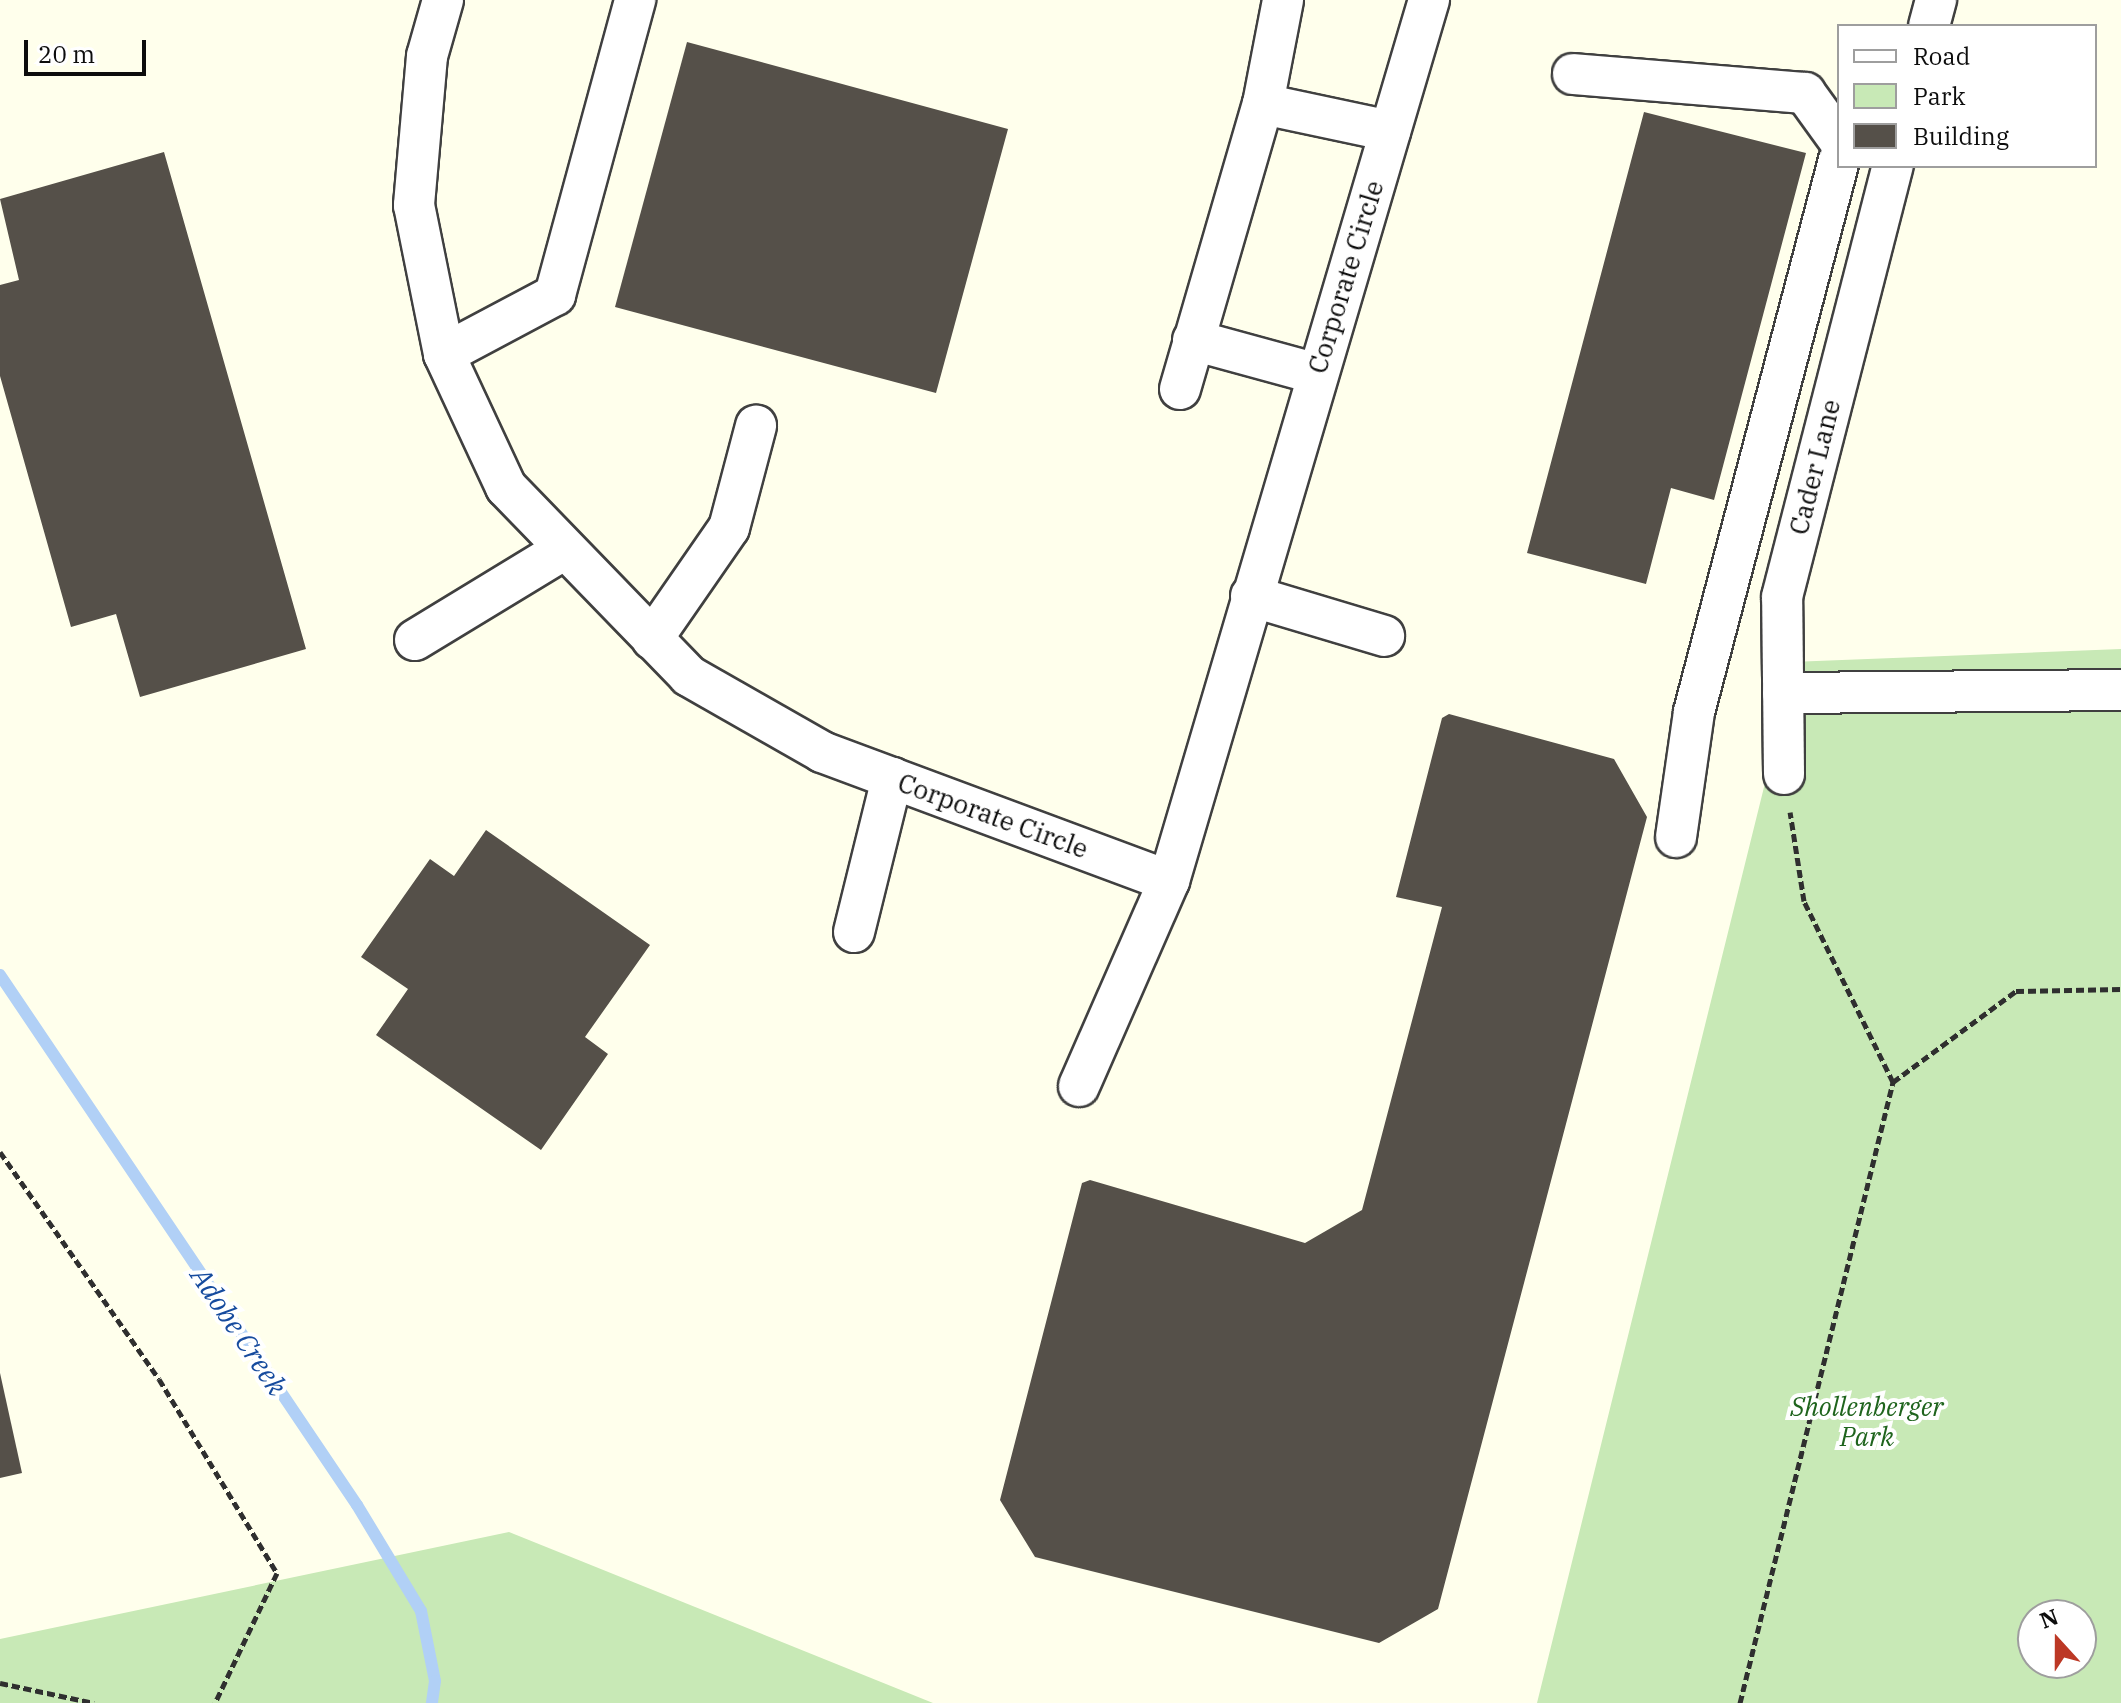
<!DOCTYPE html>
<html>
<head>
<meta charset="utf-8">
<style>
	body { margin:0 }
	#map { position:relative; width:2121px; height:1703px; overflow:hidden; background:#ffffec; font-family:"IBM Plex Serif",serif }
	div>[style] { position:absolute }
	.green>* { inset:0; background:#c8e9b6 }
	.stream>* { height:12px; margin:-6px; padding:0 6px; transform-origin:6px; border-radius:6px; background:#b1d0f6 }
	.building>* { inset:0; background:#555049 }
	.path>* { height:5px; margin-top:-2.5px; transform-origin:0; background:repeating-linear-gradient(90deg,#2f2f2f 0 8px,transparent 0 12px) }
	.roads { filter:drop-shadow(2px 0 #404040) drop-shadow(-2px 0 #404040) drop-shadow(0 2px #404040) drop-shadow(0 -2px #404040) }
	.minor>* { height:40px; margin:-20px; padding:0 20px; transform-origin:20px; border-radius:20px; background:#fff }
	span { translate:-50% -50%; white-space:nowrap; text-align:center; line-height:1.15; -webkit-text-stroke:8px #fff; paint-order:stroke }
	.street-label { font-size:26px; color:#0d0d0d }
	.park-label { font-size:26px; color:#1f641d; font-style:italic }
	.water-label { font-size:28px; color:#164b9e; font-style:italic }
	.legend { position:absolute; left:1837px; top:24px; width:260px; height:144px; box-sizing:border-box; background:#fff; border:2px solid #9e9e9e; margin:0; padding:10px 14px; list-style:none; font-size:24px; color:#0d0d0d }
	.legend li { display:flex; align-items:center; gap:16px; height:40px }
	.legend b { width:40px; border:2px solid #9e9e9e }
	.north { position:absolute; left:2017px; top:1599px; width:80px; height:80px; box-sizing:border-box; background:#fff; border:2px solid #9e9e9e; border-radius:50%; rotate:339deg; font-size:22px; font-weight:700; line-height:32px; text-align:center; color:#0d0d0d }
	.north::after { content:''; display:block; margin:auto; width:28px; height:36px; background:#bc3825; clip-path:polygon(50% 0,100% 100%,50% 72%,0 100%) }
	.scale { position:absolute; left:24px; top:40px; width:122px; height:36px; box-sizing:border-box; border:4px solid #0d0d0d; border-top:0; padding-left:10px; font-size:24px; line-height:28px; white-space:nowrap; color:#0d0d0d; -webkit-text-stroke:6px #fff; paint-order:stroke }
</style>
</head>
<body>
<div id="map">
	<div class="green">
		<i style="clip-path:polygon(evenodd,2121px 649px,2121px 1703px,1537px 1703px,1767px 775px,1765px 663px,2121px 649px,2033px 1615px,2081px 1615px,2081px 1663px,2033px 1663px,2033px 1615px)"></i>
		<i style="clip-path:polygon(509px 1532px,933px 1703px,0 1703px,0 1639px)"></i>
	</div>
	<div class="stream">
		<i style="left:0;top:975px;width:639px;rotate:56.04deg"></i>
		<i style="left:357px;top:1505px;width:124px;rotate:58.9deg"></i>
		<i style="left:421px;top:1611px;width:71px;rotate:78.7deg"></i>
		<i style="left:435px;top:1681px;width:22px;rotate:98deg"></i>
	</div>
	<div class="building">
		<i style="clip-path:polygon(687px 42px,1008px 129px,936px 393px,615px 307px)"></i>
		<i style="clip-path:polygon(1644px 112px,1806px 153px,1714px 500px,1671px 488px,1646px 584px,1527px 553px)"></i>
		<i style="clip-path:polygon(164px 152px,306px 649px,140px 697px,116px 614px,71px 627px,0 376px,0 285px,19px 280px,0 199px)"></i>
		<i style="clip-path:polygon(1449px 714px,1614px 759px,1647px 817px,1438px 1609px,1379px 1643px,1035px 1557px,1000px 1500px,1082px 1183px,1090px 1180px,1305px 1243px,1362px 1210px,1442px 907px,1396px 897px,1442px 718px)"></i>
		<i style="clip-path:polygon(486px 830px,650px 945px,585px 1037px,608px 1054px,541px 1150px,376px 1035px,408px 989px,361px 957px,430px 859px,454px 876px)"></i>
		<i style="clip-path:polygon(0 1373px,22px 1473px,0 1478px)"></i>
	</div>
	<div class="path">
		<i style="left:1893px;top:1082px;width:153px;rotate:-36.5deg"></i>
		<i style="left:2016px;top:991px;width:105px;rotate:-1.1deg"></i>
		<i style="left:0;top:1152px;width:277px;rotate:55deg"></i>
		<i style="left:159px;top:1379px;width:227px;rotate:58.7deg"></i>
		<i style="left:277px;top:1573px;width:144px;rotate:115.5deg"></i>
		<i style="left:0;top:1683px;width:96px;rotate:12deg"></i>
		<i style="left:1740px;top:1703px;width:640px;rotate:-76.16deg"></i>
		<i style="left:1893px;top:1082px;width:202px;rotate:-116.2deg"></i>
		<i style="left:1804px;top:901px;width:90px;rotate:-98.9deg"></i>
	</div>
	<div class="roads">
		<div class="minor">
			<i style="left:443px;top:0;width:58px;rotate:105.9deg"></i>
			<i style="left:427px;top:56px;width:150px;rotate:95deg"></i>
			<i style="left:414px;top:205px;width:152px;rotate:78.6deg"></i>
			<i style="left:444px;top:354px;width:147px;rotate:65deg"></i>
			<i style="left:506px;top:487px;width:263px;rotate:45.9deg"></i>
			<i style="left:689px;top:676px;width:153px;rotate:29.7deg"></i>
			<i style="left:822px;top:752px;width:370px;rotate:20.4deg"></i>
			<i style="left:1169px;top:881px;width:919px;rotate:-73.56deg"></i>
			<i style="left:1929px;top:26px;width:27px;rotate:-75deg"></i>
			<i style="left:1573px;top:74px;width:233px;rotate:4.7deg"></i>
			<i style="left:1805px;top:93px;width:58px;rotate:54.1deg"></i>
			<i style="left:1263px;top:104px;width:130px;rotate:12deg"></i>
			<i style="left:1193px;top:340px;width:129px;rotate:15.3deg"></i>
			<i style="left:444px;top:354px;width:126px;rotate:-28deg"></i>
			<i style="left:555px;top:295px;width:306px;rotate:-74.8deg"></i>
			<i style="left:1180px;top:389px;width:297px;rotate:-73.8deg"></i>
			<i style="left:1263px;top:104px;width:106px;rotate:-79.1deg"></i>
			<i style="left:1251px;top:596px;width:139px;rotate:16.7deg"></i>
			<i style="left:652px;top:639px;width:135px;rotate:-55.3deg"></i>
			<i style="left:729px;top:528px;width:106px;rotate:-75.2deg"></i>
			<i style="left:415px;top:640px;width:173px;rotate:-31.3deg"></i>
			<i style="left:1783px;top:693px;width:338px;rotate:-0.5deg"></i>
			<i style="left:1784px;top:774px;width:177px;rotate:-90.6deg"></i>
			<i style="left:1782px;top:597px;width:445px;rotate:-75.6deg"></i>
			<i style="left:1676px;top:837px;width:126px;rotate:-81.8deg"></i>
			<i style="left:1694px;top:712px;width:571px;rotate:-75.28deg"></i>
			<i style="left:854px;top:932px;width:159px;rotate:-76.1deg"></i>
			<i style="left:1079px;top:1086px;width:224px;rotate:-66.3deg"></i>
		</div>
	</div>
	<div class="street-label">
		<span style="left:1346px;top:277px;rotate:-73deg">Corporate Circle</span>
		<span style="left:1815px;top:467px;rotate:-76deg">Cader Lane</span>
		<span style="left:993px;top:816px;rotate:20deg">Corporate Circle</span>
	</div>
	<div class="park-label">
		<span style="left:1867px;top:1422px">Shollenberger<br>Park</span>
	</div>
	<div class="water-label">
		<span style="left:239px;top:1331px;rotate:56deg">Adobe Creek</span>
	</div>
	<ul class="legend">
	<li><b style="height:10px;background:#fff"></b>Road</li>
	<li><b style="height:22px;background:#c8e9b6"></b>Park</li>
	<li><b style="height:22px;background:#555049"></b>Building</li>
	</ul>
	<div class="north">N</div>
	<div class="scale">20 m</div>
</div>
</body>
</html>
